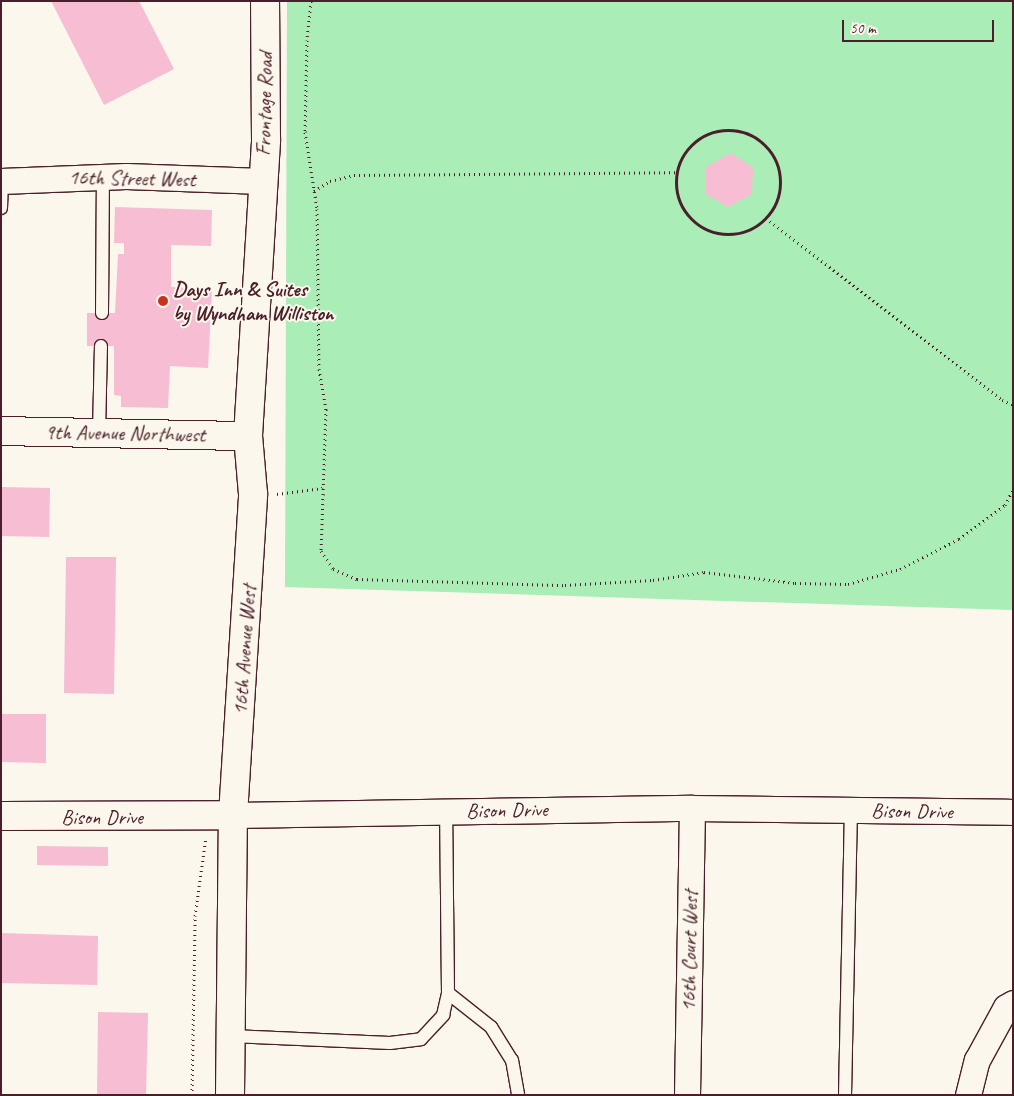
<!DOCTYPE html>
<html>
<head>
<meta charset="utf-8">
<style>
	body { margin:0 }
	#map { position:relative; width:1014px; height:1096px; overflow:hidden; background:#fbf7ec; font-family:Caveat,sans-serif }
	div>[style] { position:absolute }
	.green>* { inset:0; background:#aaedb7 }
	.building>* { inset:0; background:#f6bdd3 }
	.path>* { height:3px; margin-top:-1.5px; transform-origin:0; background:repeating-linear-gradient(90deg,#4a1f2b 0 1px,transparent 0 5px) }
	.path>.ring { margin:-1.5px; padding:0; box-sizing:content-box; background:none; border:3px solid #4a1f2b; border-radius:50% }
	.roads { filter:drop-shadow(1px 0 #4a1f2b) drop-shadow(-1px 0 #4a1f2b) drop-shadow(0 1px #4a1f2b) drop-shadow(0 -1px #4a1f2b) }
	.service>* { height:12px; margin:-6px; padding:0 6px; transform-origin:6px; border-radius:6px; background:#fbf7ec }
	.minor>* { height:25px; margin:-12.5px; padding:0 12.5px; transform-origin:12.5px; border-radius:12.5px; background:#fbf7ec }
	.tertiary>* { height:28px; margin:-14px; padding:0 14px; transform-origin:14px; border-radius:14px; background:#fbf7ec }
	.dots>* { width:14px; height:14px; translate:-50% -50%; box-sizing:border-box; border:2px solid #fbf7ec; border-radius:50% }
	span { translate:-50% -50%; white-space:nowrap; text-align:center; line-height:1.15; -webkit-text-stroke:4px #fbf7ec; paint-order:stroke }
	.street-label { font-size:21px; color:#4a1f2b }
	.poi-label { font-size:21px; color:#4a1f2b; font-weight:700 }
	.left { translate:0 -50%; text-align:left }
	.frame { position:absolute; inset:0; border:2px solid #4a1f2b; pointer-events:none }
	.scale { position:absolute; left:842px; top:20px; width:152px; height:22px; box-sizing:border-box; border:2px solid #4a1f2b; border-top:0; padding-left:6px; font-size:15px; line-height:18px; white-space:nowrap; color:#4a1f2b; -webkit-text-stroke:4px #fbf7ec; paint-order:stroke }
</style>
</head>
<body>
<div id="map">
	<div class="green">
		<i style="clip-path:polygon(287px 1px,1013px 1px,1013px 610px,285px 587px)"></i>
	</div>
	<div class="building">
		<i style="clip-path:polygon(51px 1px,139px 1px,174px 69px,104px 105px)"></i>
		<i style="clip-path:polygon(731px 153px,753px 168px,752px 194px,728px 207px,706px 194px,706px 167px)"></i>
		<i style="clip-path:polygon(115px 207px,212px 210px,211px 246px,171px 245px,171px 287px,212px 289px,208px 368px,170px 366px,168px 408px,121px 407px,121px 396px,114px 395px,114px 346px,87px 346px,87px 313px,115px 313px,118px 254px,124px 254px,124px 243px,114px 243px)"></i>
		<i style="clip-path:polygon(1px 487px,50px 488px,49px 537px,1px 536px)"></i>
		<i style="clip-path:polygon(66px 557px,116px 557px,114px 694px,64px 693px)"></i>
		<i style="clip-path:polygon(1px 714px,46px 714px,46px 763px,1px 762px)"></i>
		<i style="clip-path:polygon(37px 846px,108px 847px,108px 866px,37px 865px)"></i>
		<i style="clip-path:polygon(1px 933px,98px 936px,97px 985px,1px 983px)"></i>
		<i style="clip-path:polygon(98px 1012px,148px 1013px,146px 1095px,97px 1095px)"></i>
	</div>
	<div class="path">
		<i style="left:311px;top:1px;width:39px;rotate:96deg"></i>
		<i style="left:307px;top:40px;width:92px;rotate:91.2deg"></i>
		<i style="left:305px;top:132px;width:78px;rotate:81.1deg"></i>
		<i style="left:317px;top:209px;width:160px;rotate:89.3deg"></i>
		<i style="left:319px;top:369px;width:41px;rotate:80.1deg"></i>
		<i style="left:326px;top:409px;width:142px;rotate:92deg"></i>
		<i style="left:321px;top:551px;width:22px;rotate:56deg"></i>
		<i style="left:333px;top:569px;width:26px;rotate:23deg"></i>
		<i style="left:357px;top:579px;width:208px;rotate:1.7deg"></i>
		<i style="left:565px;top:585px;width:88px;rotate:-3.3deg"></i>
		<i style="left:653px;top:580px;width:52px;rotate:-8.9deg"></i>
		<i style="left:704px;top:572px;width:92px;rotate:6.9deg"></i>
		<i style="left:795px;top:583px;width:53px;rotate:1.1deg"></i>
		<i style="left:848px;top:584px;width:54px;rotate:-16.1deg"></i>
		<i style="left:900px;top:569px;width:66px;rotate:-27deg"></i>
		<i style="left:959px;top:539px;width:57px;rotate:-36.5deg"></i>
		<i style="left:1005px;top:505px;width:18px;rotate:-63deg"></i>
		<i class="ring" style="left:676px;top:130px;width:101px;height:101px"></i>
		<i style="left:314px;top:191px;width:19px;rotate:-32deg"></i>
		<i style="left:330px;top:181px;width:25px;rotate:-14deg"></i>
		<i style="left:354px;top:175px;width:322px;rotate:-0.5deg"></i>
		<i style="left:766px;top:218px;width:298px;rotate:37.6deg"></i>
		<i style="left:1002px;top:400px;width:12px;rotate:24deg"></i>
		<i style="left:277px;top:494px;width:46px;rotate:-7.4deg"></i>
		<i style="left:192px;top:1095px;width:179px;rotate:-89deg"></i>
		<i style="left:195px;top:916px;width:80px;rotate:-82.1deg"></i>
	</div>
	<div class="roads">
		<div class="service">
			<i style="left:1px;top:208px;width:27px;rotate:-88deg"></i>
			<i style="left:102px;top:313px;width:137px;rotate:-89.6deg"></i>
			<i style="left:99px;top:433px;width:87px;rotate:-88.7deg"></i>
			<i style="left:448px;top:993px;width:55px;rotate:38.3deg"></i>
			<i style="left:491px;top:1027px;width:39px;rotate:58deg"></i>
			<i style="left:512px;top:1060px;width:36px;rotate:80deg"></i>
			<i style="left:231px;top:1036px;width:159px;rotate:2.5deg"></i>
			<i style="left:390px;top:1043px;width:31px;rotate:-7deg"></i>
			<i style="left:421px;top:1039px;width:33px;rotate:-47deg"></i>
			<i style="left:443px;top:1015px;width:23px;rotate:-77deg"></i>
			<i style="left:448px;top:993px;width:182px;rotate:-90.6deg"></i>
			<i style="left:845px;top:1095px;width:285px;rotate:-88.8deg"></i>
		</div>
		<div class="minor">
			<i style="left:1px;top:181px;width:125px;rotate:-2.3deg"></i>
			<i style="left:126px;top:176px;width:136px;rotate:2.1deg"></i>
			<i style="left:233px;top:815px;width:459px;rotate:-0.9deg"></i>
			<i style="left:692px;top:808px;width:321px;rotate:0.7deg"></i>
			<i style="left:687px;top:1095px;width:287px;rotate:-89deg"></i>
			<i style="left:968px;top:1095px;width:36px;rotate:-76deg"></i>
			<i style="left:977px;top:1060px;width:60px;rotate:-61.3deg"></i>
			<i style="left:1006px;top:1007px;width:8px;rotate:-30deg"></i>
		</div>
		<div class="tertiary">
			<i style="left:1px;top:431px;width:247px;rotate:1.2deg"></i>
			<i style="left:1px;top:816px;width:232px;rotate:-0.2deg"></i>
			<i style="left:230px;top:1095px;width:280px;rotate:-89.4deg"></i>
			<i style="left:233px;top:815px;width:322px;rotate:-86.4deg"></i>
			<i style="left:253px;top:494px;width:58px;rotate:-94.9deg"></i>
			<i style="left:248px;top:436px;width:297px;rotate:-86.5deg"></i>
			<i style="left:266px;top:140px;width:139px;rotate:-90.4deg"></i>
		</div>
	</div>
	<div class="dots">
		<i style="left:163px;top:301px;background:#c8321e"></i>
	</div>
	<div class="street-label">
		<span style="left:264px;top:104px;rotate:-89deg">Frontage Road</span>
		<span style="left:132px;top:178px;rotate:1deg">16th Street West</span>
		<span style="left:125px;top:433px;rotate:1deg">9th Avenue Northwest</span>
		<span style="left:244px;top:650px;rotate:-86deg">16th Avenue West</span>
		<span style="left:507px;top:810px;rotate:-1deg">Bison Drive</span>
		<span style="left:912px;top:811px;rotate:1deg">Bison Drive</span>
		<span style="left:102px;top:817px">Bison Drive</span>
		<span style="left:689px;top:951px;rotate:-89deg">16th Court West</span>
	</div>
	<div class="poi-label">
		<span class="left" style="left:173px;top:301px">Days Inn &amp; Suites<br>by Wyndham Williston</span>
	</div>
	<div class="frame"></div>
	<div class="scale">50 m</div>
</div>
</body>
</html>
